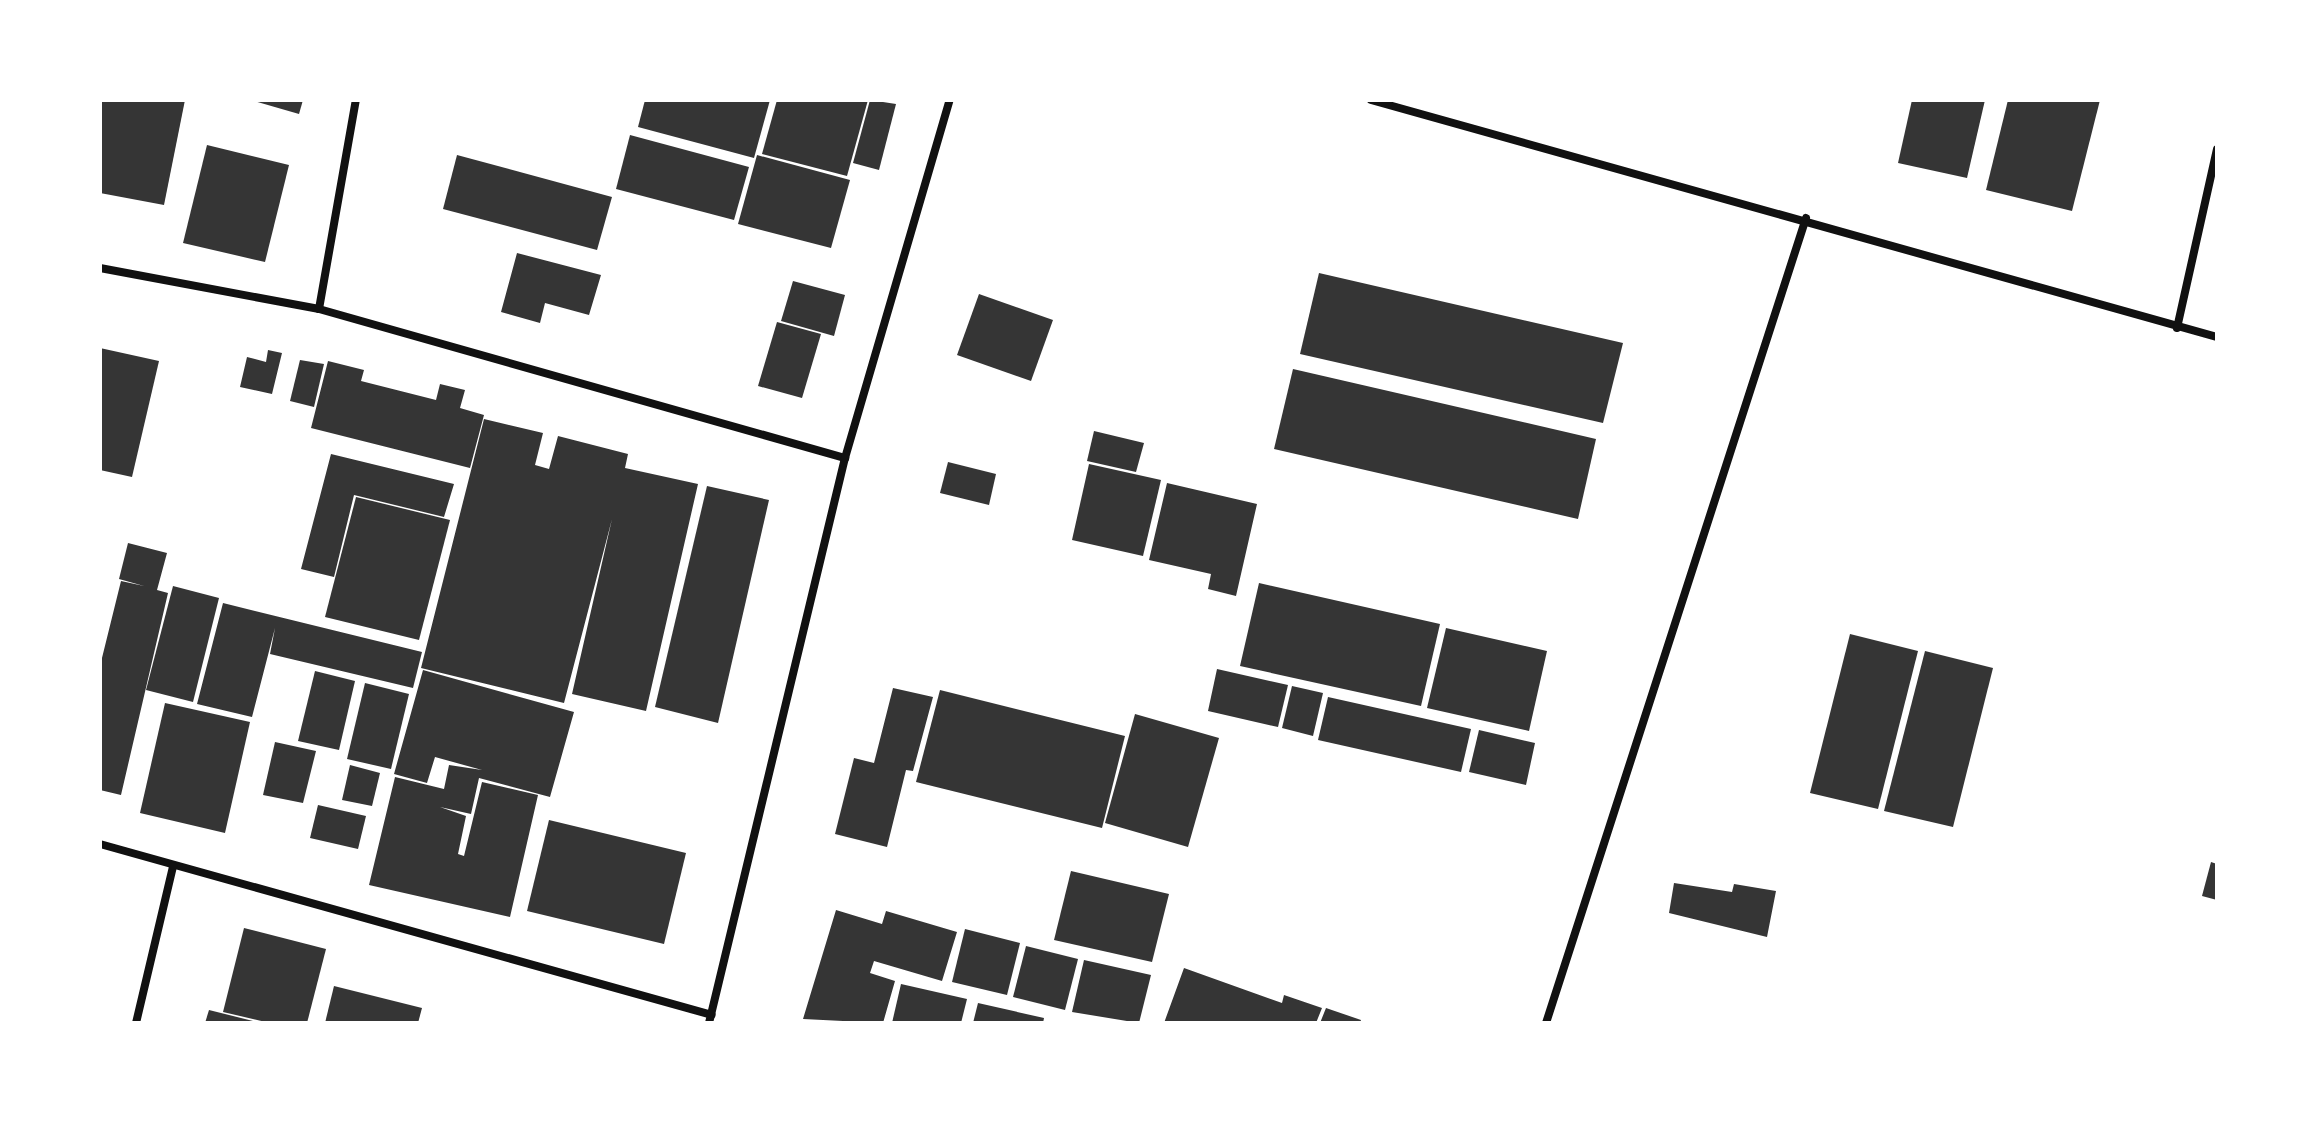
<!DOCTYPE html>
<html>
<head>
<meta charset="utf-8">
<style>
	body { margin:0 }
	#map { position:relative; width:2317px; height:1123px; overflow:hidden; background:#fff; font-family:"Asap Condensed",sans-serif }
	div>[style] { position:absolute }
	.building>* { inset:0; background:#353535 }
	.minor>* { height:8px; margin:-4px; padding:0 4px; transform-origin:4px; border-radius:4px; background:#111 }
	span { translate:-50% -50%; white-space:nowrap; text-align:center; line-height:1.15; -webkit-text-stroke:6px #fff; paint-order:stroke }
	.frame { position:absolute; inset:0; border:102px solid #fff; pointer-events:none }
</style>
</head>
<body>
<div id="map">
	<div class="building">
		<i style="clip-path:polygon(100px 100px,185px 100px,164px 205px,100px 193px)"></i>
		<i style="clip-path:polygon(251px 100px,303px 100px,299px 114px)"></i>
		<i style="clip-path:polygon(645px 100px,770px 100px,754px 158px,638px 127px)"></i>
		<i style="clip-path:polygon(777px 100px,868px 100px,847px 176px,762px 154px)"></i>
		<i style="clip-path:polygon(870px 100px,896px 104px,879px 170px,853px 163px)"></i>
		<i style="clip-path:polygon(1912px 100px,1985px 100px,1967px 178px,1898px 163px)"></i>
		<i style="clip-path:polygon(2008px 100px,2100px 100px,2072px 211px,1986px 190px)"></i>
		<i style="clip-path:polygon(630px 135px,749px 167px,734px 220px,616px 189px)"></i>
		<i style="clip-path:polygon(207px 145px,289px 165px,265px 262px,183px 243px)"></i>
		<i style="clip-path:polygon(457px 155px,612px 197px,597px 250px,443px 209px)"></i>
		<i style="clip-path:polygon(757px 155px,850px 180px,831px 248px,738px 224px)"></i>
		<i style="clip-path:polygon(517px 253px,601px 275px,589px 315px,545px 303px,540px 323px,501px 312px)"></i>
		<i style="clip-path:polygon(1319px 273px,1623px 343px,1603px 423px,1300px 354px)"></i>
		<i style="clip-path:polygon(793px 281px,845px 295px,834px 336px,781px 321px)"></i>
		<i style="clip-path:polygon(979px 294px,1053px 320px,1031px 381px,957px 355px)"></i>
		<i style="clip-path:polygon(777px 322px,821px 334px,802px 398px,758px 386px)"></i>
		<i style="clip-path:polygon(100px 348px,159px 361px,132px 477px,100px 470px)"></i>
		<i style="clip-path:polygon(268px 350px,282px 353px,272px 394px,240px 387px,247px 357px,266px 362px)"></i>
		<i style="clip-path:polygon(300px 360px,324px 364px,314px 407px,290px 401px)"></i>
		<i style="clip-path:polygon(328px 361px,364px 370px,361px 381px,436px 400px,440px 384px,465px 390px,460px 408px,484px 415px,470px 468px,311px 428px)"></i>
		<i style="clip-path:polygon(1293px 369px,1596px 439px,1578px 519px,1274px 449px)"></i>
		<i style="clip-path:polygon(484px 419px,543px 433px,535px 465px,549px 469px,558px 436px,628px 454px,625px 468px,698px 484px,646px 711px,572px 694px,612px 519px,564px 703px,421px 668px)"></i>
		<i style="clip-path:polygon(1094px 431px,1144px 443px,1136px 472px,1087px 461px)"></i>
		<i style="clip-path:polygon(331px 454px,454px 484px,444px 517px,354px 495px,334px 577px,301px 569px)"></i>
		<i style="clip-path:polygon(948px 462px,996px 474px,989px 505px,940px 493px)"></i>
		<i style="clip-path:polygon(1089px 464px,1161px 480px,1143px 556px,1072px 540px)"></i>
		<i style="clip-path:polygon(1167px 483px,1257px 504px,1236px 596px,1208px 589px,1211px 574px,1149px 560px)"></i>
		<i style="clip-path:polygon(707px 486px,769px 500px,718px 723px,655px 707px)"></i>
		<i style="clip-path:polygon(356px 497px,450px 520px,419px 640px,325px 617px)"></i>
		<i style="clip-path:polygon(128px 543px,167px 553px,157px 590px,168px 593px,121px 795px,100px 790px,100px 666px,121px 581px,144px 586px,119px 579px)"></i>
		<i style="clip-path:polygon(1259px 583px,1440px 624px,1421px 706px,1240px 666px)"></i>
		<i style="clip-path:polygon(173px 586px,219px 598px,193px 702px,146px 690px)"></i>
		<i style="clip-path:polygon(223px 603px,422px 652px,413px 688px,270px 654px,275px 628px,252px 717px,197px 704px)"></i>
		<i style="clip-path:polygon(1446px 628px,1547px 651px,1529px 731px,1427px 708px)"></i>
		<i style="clip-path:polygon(1850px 634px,1918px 651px,1878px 809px,1810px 793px)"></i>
		<i style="clip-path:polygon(1925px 651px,1993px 668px,1953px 827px,1884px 811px)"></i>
		<i style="clip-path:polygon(1217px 669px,1288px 685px,1278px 727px,1208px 711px)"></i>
		<i style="clip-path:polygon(423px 670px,574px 712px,550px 797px,479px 778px,471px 814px,440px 807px,466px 816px,458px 854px,464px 856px,482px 782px,538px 795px,510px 917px,369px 885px,395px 777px,444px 789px,449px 765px,482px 770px,435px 757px,427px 783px,394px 774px)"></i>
		<i style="clip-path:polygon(315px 671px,355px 681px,339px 750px,298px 741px)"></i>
		<i style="clip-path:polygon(365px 683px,409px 694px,391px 769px,347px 759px)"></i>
		<i style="clip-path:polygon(1292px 686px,1323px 693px,1313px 736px,1282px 728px)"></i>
		<i style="clip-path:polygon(893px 688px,933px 697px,913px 771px,906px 770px,887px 847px,835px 834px,854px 758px,874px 763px)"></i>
		<i style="clip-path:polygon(940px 690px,1125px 736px,1102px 828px,916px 782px)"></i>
		<i style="clip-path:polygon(1328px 697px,1471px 729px,1461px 772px,1318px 740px)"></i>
		<i style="clip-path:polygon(165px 703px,250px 722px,225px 833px,140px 813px)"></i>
		<i style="clip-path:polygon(1135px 714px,1219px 738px,1188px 847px,1105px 823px)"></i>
		<i style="clip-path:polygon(1479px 730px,1535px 743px,1526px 785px,1469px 772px)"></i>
		<i style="clip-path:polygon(275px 742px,316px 751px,303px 803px,263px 795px)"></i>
		<i style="clip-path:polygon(350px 765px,380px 773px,372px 806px,342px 800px)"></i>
		<i style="clip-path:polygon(318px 805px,366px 816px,358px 849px,310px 838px)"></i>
		<i style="clip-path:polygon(549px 820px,686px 853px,664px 944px,527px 911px)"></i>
		<i style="clip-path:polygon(2211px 862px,2217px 864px,2217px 900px,2202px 896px)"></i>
		<i style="clip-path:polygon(1071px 871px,1169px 894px,1152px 962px,1054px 940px)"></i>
		<i style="clip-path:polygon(1674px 883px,1732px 892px,1734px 884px,1776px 891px,1767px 937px,1669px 913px)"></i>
		<i style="clip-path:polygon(836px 910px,882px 924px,886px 911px,957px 932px,942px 981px,874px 961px,870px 973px,895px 981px,883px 1023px,803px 1019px)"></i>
		<i style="clip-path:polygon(244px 928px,326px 949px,307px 1023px,270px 1023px,223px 1012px)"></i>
		<i style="clip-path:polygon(965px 929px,1020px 943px,1007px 995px,952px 982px)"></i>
		<i style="clip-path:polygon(1026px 946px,1078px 959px,1065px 1010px,1013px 997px)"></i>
		<i style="clip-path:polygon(1084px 960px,1151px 975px,1139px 1023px,1072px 1012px)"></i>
		<i style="clip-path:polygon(1184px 968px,1282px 1003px,1284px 995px,1322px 1008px,1316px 1023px,1164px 1023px)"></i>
		<i style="clip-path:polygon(901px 984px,967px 999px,961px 1023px,892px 1023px)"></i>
		<i style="clip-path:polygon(334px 986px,422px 1008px,418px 1023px,325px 1023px)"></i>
		<i style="clip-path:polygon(978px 1003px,1044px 1018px,1043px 1023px,973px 1023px)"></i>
		<i style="clip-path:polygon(1326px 1008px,1361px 1020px,1360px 1023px,1320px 1023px)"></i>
		<i style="clip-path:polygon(209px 1010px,257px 1022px,257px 1023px,205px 1023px)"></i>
	</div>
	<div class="minor">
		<i style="left:1371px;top:100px;width:879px;rotate:15.65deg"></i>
		<i style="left:100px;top:268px;width:223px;rotate:10.6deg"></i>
		<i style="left:319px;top:309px;width:547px;rotate:15.82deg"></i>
		<i style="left:319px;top:309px;width:212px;rotate:-80deg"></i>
		<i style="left:2177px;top:328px;width:183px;rotate:-77.4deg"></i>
		<i style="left:100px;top:844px;width:635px;rotate:15.61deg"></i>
		<i style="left:136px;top:1023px;width:161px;rotate:-76.7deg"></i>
		<i style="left:709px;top:1023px;width:581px;rotate:-76.47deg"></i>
		<i style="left:845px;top:458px;width:373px;rotate:-73.7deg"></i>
		<i style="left:1546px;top:1023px;width:846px;rotate:-72.1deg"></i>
	</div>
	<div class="frame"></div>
</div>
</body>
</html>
